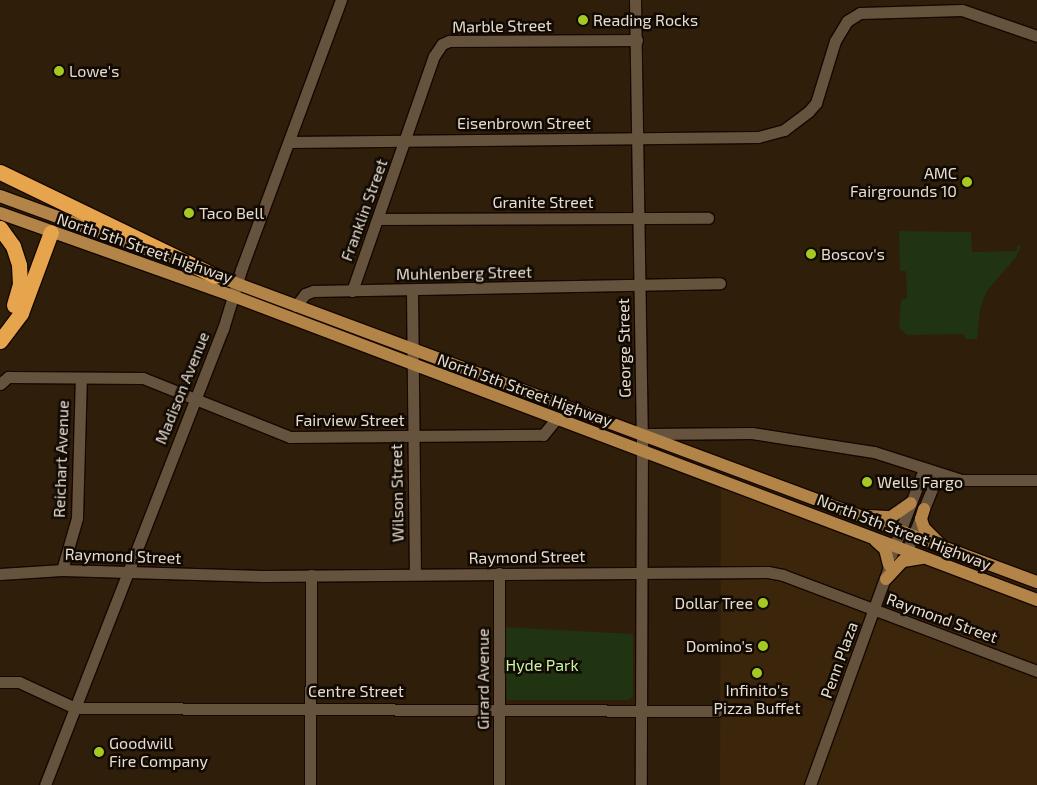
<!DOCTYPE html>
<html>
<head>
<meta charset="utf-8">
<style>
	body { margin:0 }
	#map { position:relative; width:1037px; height:785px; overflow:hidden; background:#2e1e0a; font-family:"Exo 2",sans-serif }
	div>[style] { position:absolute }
	.built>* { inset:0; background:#3b260c }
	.green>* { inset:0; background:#213411 }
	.roads { filter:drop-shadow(1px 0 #160700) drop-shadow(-1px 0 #160700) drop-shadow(0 1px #160700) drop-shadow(0 -1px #160700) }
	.minor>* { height:11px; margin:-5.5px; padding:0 5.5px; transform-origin:5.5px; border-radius:5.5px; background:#66533e }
	.major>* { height:12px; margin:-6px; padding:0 6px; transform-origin:6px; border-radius:6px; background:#b38447 }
	.highway>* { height:15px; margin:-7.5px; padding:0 7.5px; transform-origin:7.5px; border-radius:7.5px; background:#e6a44d }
	.dots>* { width:14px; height:14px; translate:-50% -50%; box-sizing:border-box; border:2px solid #110a03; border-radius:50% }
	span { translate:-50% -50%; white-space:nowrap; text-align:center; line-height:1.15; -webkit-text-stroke:5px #110a03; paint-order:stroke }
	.poi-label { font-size:16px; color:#e7dcd0 }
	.left { translate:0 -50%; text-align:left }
	.right { translate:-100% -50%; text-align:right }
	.street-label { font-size:16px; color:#e7dcd0 }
	.park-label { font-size:16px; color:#c9f4a8 }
</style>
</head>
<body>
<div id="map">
	<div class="built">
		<i style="clip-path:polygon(721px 485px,790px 510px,808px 521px,879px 547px,896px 549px,916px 561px,1037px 606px,1037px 785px,720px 785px)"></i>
	</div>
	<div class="green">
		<i style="clip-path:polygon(899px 231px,971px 232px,972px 252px,1017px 251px,1017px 246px,1021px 246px,1016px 257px,986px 292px,980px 310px,977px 339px,966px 339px,963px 334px,907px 335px,899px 328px,901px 300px,907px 298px,906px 271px,900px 271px)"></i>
		<i style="clip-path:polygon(504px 627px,633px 634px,633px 697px,628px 700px,507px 700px)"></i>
	</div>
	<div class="roads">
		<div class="minor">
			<i style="left:635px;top:0;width:434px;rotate:89.1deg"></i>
			<i style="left:642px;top:434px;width:351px;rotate:90.2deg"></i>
			<i style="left:290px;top:142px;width:468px;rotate:-0.6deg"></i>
			<i style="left:758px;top:137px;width:27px;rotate:-15deg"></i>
			<i style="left:784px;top:130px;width:31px;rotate:-37deg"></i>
			<i style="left:809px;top:111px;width:11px;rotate:-49deg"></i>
			<i style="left:816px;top:103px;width:65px;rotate:-73deg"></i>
			<i style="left:835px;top:41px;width:23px;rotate:-59deg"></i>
			<i style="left:847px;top:21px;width:15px;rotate:-32deg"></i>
			<i style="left:860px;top:13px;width:102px;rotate:-1.7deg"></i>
			<i style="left:962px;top:10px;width:79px;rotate:19.1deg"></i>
			<i style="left:378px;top:219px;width:330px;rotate:-0.2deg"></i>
			<i style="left:352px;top:291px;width:249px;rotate:-70.8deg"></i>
			<i style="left:434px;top:56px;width:14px;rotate:-56deg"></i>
			<i style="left:442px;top:44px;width:8px;rotate:-23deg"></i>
			<i style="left:449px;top:41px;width:188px;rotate:-0.3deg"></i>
			<i style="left:412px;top:291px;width:283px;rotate:89.4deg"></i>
			<i style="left:296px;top:306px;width:15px;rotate:-53deg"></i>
			<i style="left:305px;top:294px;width:9px;rotate:-21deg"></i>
			<i style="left:313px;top:291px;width:407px;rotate:-1.1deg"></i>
			<i style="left:0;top:384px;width:11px;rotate:-41deg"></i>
			<i style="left:8px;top:377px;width:135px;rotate:0.4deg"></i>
			<i style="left:143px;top:378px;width:158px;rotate:21.9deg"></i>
			<i style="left:290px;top:437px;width:253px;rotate:-0.5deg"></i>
			<i style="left:543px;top:435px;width:21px;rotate:-51deg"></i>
			<i style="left:644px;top:434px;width:108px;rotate:-0.5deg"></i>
			<i style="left:752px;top:433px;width:123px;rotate:8.9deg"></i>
			<i style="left:874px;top:452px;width:91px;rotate:17.8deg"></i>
			<i style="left:961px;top:480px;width:76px"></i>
			<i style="left:907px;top:551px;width:83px;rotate:-68.1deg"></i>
			<i style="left:891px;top:555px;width:92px;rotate:-69deg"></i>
			<i style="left:62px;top:570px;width:54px;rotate:-73.9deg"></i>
			<i style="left:77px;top:518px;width:140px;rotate:-88.4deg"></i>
			<i style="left:499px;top:573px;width:212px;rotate:90deg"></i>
			<i style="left:0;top:574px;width:62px;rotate:-3.7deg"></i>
			<i style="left:62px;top:570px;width:201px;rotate:1.7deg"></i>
			<i style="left:263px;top:576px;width:505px;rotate:-0.45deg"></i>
			<i style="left:768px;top:572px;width:15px;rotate:11deg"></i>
			<i style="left:783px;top:575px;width:272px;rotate:20.7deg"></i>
			<i style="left:0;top:682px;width:19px"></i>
			<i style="left:19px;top:682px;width:62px;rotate:24.9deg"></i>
			<i style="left:75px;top:708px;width:642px;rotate:0.27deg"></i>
			<i style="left:45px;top:785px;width:490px;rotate:-68.7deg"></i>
			<i style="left:223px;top:329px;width:62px;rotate:-73deg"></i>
			<i style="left:241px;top:270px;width:288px;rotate:-69.7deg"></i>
			<i style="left:310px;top:785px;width:210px;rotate:-89.7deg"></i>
			<i style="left:810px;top:785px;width:229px;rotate:-70.1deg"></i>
		</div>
		<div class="major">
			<i style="left:0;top:196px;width:160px;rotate:20.1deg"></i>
			<i style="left:0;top:213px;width:247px;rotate:19.6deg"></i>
			<i style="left:233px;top:296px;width:860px;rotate:20.71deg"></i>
			<i style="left:206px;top:272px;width:887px;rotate:20.46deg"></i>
			<i style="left:924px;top:509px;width:10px;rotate:107deg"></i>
			<i style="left:921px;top:519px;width:9px;rotate:72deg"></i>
			<i style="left:924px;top:528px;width:23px;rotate:45deg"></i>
			<i style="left:869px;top:516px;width:22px;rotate:3deg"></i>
			<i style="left:891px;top:517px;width:24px;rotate:-35deg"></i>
			<i style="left:876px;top:541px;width:12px;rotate:42deg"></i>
			<i style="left:885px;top:549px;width:16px;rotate:76deg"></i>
			<i style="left:886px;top:579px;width:25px;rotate:-47deg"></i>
			<i style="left:903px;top:561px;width:19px;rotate:-9deg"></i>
		</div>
		<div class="highway">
			<i style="left:0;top:172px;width:239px;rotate:25.8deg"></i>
			<i style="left:0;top:228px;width:22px;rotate:54deg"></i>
			<i style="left:13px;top:246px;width:20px;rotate:72deg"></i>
			<i style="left:19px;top:265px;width:19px;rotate:87deg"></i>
			<i style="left:20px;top:284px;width:22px;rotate:106deg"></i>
			<i style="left:0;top:341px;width:35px;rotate:-53deg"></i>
			<i style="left:21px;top:313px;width:86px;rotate:-69.7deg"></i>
		</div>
	</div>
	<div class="dots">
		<i style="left:583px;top:20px;background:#a6c822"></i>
		<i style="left:59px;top:71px;background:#a6c822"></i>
		<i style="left:967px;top:182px;background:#a6c822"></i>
		<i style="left:189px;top:213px;background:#a6c822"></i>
		<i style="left:811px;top:254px;background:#a6c822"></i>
		<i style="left:867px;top:482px;background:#a6c822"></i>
		<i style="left:763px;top:603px;background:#a6c822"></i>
		<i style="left:763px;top:646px;background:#a6c822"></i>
		<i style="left:757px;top:673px;background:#a6c822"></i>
		<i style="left:99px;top:752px;background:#a6c822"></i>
	</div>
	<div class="poi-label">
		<span class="left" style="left:593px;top:20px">Reading Rocks</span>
		<span class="left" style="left:69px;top:71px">Lowe's</span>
		<span class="right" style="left:957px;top:182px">AMC<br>Fairgrounds 10</span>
		<span class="left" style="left:199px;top:213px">Taco Bell</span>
		<span class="left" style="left:821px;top:254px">Boscov's</span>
		<span class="left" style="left:877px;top:482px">Wells Fargo</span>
		<span class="right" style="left:753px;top:603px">Dollar Tree</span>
		<span class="right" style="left:753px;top:646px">Domino's</span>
		<span style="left:757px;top:699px">Infinito's<br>Pizza Buffet</span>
		<span class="left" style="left:109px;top:752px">Goodwill<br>Fire Company</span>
	</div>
	<div class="street-label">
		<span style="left:502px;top:26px;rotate:-1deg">Marble Street</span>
		<span style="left:524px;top:123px">Eisenbrown Street</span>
		<span style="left:543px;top:202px">Granite Street</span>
		<span style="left:364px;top:210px;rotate:-70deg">Franklin Street</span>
		<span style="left:145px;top:248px;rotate:19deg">North 5th Street Highway</span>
		<span style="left:464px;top:273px;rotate:-1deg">Muhlenberg Street</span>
		<span style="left:624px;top:348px;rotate:-91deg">George Street</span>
		<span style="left:182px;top:388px;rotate:-68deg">Madison Avenue</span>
		<span style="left:525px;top:390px;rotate:20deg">North 5th Street Highway</span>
		<span style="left:350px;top:420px">Fairview Street</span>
		<span style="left:61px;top:459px;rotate:-88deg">Reichart Avenue</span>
		<span style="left:397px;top:493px;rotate:-91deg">Wilson Street</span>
		<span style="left:904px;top:532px;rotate:21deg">North 5th Street Highway</span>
		<span style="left:123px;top:556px;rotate:2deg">Raymond Street</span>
		<span style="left:527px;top:557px;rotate:-1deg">Raymond Street</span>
		<span style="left:942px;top:618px;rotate:20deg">Raymond Street</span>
		<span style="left:839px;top:660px;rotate:-70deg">Penn Plaza</span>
		<span style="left:483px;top:679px;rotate:-90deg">Girard Avenue</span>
		<span style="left:356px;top:691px">Centre Street</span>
	</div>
	<div class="park-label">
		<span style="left:542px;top:665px">Hyde Park</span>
	</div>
</div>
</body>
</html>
